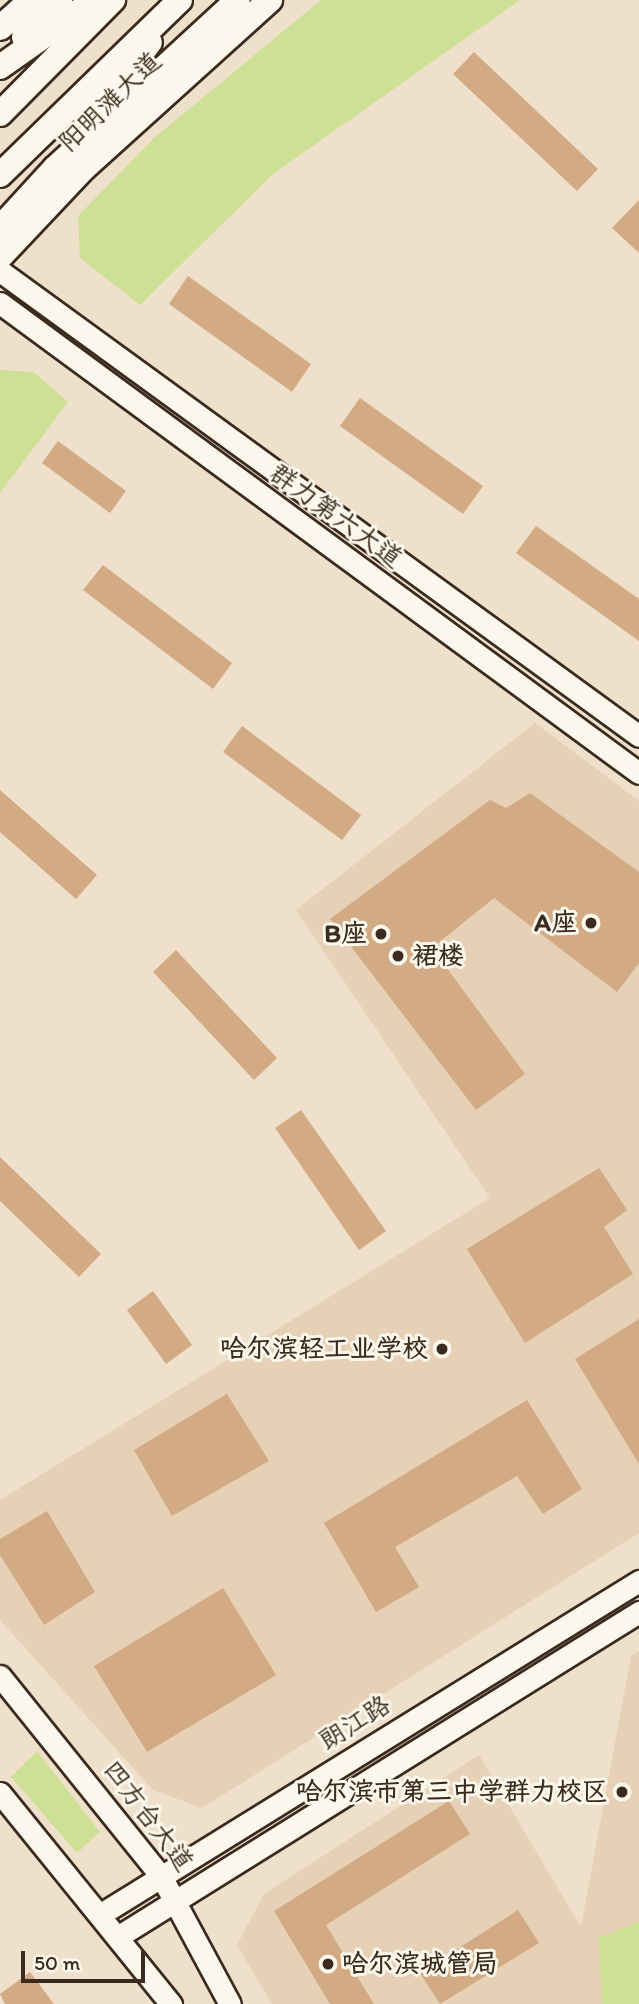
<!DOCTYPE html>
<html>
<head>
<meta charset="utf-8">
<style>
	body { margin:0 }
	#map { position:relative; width:639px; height:2004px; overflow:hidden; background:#efe0cc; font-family:Itim,"LXGW WenKai TC",sans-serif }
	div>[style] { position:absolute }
	.built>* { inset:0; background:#e6d0b6 }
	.green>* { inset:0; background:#cee095 }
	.building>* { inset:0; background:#d2aa83 }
	.roads { filter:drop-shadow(2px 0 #3b2a1e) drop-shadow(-2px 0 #3b2a1e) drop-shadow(0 2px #3b2a1e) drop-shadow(0 -2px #3b2a1e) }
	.major>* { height:21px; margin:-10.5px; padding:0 10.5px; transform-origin:10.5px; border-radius:10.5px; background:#fbf7ec }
	.highway>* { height:24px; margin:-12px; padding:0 12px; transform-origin:12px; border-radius:12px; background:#fbf7ec }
	.dots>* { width:19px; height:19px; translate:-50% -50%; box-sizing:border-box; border:4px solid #fbf7ec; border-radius:50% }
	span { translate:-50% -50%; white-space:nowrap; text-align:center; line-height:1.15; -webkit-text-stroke:6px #fbf7ec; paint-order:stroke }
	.street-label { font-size:26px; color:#3b2a1e }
	.poi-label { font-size:26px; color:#3b2a1e; font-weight:700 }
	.right { translate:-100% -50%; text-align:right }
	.left { translate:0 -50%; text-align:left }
	.scale { position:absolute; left:21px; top:1951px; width:124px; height:32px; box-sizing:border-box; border:4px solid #3b2a1e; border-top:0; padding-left:9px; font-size:21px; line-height:24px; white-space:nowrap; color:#3b2a1e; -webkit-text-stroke:5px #fbf7ec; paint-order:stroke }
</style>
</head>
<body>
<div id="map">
	<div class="built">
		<i style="clip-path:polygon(535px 723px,639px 801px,639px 1533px,202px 1808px,153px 1790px,0 1620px,0 1500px,490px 1198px,296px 910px)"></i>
		<i style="clip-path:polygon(639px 1651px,639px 2004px,272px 2004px,237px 1945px,264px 1894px,479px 1755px,581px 1927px,631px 1656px)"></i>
	</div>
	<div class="green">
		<i style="clip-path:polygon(321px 0,520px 0,273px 174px,140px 305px,80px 258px,78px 216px,154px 138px)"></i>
		<i style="clip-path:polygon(0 370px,34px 372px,68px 402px,0 493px)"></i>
		<i style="clip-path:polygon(37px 1751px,100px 1832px,77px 1853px,11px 1777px)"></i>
		<i style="clip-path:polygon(639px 1921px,639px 2004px,602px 2004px,599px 1938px)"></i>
	</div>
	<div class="building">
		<i style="clip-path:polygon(474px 52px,598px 169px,577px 191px,453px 74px)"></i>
		<i style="clip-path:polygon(639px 200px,639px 253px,612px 228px)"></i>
		<i style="clip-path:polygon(188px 276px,311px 364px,292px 392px,169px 304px)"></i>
		<i style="clip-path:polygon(360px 398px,483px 486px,463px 514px,340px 426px)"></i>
		<i style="clip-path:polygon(58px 441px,126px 491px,110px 513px,42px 463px)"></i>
		<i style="clip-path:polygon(536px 526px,639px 599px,639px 641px,516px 553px)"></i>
		<i style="clip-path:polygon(103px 565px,232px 663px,213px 689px,83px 590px)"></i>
		<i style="clip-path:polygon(242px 726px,361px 815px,342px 840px,223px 752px)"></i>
		<i style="clip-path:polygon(0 790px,97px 875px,76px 899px,0 832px)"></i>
		<i style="clip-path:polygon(530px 793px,639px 872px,639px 963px,617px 992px,494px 898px,432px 948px,525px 1074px,476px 1110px,330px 919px,490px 800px,506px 808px)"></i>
		<i style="clip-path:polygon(176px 950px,277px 1058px,254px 1080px,153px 972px)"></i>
		<i style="clip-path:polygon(301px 1110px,386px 1231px,359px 1250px,275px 1128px)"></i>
		<i style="clip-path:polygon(0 1157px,101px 1254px,79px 1277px,0 1201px)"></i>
		<i style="clip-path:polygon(599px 1168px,627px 1210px,604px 1227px,633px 1274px,525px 1343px,467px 1249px)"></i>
		<i style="clip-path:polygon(153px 1291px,192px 1345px,166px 1364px,127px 1310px)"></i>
		<i style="clip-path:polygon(639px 1319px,639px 1464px,575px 1359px)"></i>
		<i style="clip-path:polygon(227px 1394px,269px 1461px,172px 1516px,134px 1450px)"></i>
		<i style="clip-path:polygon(527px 1400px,582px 1489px,543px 1514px,517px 1476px,395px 1547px,419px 1587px,376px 1612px,324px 1523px)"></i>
		<i style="clip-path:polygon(47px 1511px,95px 1592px,44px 1625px,0 1555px,0 1539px)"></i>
		<i style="clip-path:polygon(223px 1588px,276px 1675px,147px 1752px,94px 1666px)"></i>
		<i style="clip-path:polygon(449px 1801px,470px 1834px,326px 1925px,374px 2004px,330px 2004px,274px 1911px)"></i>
		<i style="clip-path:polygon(518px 1910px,539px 1943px,440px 2004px,420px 1973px)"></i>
		<i style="clip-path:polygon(30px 1972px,54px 2004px,5px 2004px,0 1994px)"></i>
	</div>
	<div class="roads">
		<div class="major">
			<i style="left:0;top:271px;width:790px;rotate:36.04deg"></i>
			<i style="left:0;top:303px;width:793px;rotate:36.34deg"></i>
			<i style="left:0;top:1676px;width:257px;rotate:51.2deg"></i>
			<i style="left:161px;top:1876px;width:145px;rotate:61.7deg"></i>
			<i style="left:0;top:1793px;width:272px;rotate:51deg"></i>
			<i style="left:101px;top:1914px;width:633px;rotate:-31.76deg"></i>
			<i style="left:119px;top:1936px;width:613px;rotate:-31.93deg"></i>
		</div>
		<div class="highway">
			<i style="left:0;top:28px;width:42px;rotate:-42.1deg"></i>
			<i style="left:24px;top:37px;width:52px;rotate:-45.8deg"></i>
			<i style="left:0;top:67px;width:116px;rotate:-35.2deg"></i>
			<i style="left:98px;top:111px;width:86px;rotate:-53deg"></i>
			<i style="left:0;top:114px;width:161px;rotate:-45.3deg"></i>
			<i style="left:0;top:175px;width:251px;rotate:-44.2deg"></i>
			<i style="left:0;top:228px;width:81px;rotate:-47.5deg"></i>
			<i style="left:55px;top:168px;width:248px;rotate:-42.6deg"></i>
			<i style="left:0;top:257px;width:122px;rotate:-46.7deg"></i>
			<i style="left:84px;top:168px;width:251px;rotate:-42.1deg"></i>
		</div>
	</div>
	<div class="dots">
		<i style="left:591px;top:923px;background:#3b2a1e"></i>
		<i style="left:381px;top:934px;background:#3b2a1e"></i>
		<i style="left:398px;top:956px;background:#3b2a1e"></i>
		<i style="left:442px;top:1349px;background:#3b2a1e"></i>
		<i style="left:622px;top:1792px;background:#3b2a1e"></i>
		<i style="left:328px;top:1964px;background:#3b2a1e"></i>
	</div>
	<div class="street-label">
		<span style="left:110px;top:102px;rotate:-44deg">阳明滩大道</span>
		<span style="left:336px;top:516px;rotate:36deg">群力第六大道</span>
		<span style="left:355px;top:1723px;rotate:-32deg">朗江路</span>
		<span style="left:148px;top:1816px;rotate:53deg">四方台大道</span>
	</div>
	<div class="poi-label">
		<span class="right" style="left:577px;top:923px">A座</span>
		<span class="right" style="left:367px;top:934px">B座</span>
		<span class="left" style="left:412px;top:956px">裙楼</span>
		<span class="right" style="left:428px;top:1349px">哈尔滨轻工业学校</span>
		<span class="right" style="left:608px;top:1792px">哈尔滨市第三中学群力校区</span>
		<span class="left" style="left:342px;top:1964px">哈尔滨城管局</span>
	</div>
	<div class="scale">50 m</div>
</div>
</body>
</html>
